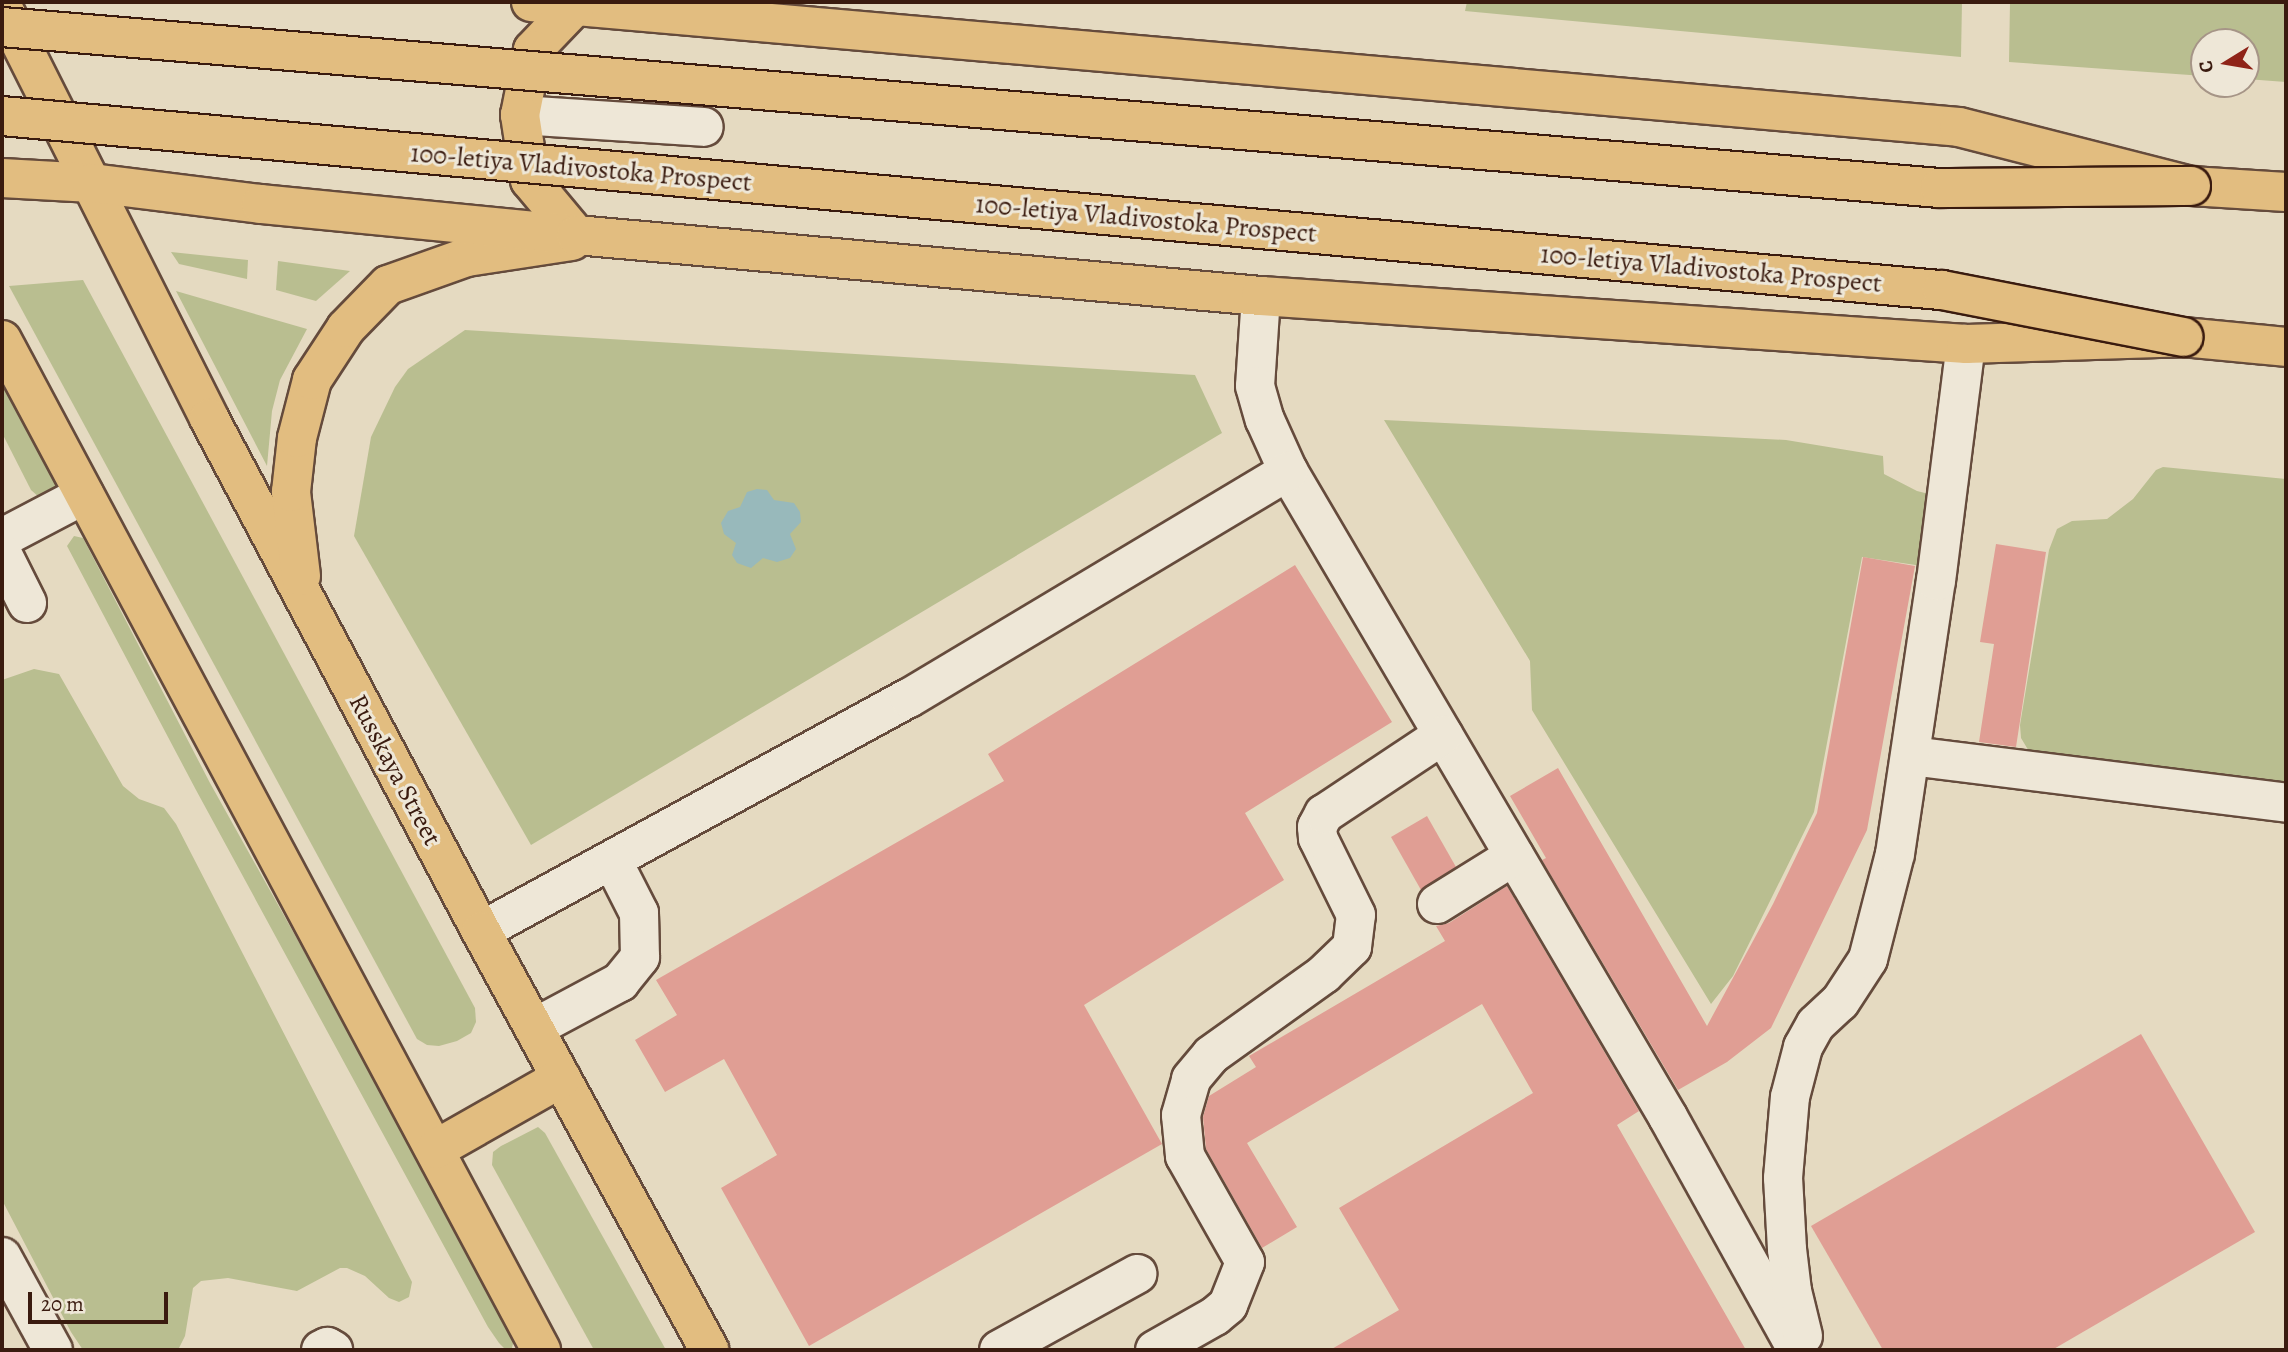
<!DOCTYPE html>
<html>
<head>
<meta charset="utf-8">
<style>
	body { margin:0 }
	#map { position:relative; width:2288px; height:1352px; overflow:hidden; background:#e5dac1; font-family:Alegreya,serif }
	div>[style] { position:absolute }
	.green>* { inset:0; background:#b9be90 }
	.water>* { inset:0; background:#98b9bb }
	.building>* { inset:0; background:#e09e94 }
	.roads { filter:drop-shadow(2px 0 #654b3c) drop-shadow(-2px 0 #654b3c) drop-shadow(0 2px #654b3c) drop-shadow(0 -2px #654b3c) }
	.minor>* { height:38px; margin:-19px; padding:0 19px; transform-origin:19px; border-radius:19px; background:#eee7d7 }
	.major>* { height:38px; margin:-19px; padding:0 19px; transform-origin:19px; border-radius:19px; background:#e2bd80 }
	.highway>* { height:38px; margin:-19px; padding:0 19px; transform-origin:19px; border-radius:19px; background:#e2bd80 }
	.bridges { filter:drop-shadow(2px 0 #3a1b0f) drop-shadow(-2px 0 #3a1b0f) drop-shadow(0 2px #3a1b0f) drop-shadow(0 -2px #3a1b0f) }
	.highway-bridge>* { height:38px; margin:-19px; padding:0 19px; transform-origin:19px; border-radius:19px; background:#e2bd80 }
	span { translate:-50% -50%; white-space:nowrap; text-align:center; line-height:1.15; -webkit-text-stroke:6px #eee7d7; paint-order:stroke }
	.street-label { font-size:26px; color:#3a1b0f }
	.frame { position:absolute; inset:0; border:4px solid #3a1b0f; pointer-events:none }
	.north { position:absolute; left:2190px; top:28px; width:70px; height:70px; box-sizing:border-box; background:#eee7d7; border:2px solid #a69587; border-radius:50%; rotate:259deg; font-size:19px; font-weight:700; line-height:28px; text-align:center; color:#3a1b0f }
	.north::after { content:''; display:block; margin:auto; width:24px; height:32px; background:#8f2418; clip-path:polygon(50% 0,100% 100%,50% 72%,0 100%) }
	.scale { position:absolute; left:28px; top:1292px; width:140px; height:32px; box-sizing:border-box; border:4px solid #3a1b0f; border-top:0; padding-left:9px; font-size:21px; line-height:24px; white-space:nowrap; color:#3a1b0f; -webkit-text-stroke:5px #eee7d7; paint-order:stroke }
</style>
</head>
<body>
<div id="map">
	<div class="green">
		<i style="clip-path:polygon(1467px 2px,1962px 2px,1961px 57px,1465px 11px)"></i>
		<i style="clip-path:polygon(2010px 2px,2286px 2px,2286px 82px,2246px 79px,2246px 42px,2204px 42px,2204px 76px,2009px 62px)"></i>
		<i style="clip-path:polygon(171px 252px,248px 260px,247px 279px,179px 264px)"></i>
		<i style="clip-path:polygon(278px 261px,350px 271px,316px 301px,276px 290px)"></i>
		<i style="clip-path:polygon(83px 280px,475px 1008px,476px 1022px,471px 1033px,457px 1041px,439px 1046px,427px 1045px,417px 1039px,9px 286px)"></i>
		<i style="clip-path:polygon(176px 291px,307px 329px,280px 380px,272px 411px,267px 466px)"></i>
		<i style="clip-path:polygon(465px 330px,1195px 375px,1222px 433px,531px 845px,354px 536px,371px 437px,395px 387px,408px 369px)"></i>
		<i style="clip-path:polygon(2px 379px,56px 480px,58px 490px,40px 498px,31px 490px,2px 433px)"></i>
		<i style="clip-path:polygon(1384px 420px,1786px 440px,1883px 456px,1884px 474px,1917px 491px,1933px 495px,1922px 566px,1862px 557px,1814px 812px,1733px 976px,1711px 1004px,1532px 710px,1530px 661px)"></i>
		<i style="clip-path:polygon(2163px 467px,2286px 479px,2286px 787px,2030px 753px,2021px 738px,2020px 725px,2049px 550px,2057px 529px,2072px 521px,2107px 519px,2133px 499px,2156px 470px)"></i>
		<i style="clip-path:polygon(74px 536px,83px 538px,210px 783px,421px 1161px,515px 1335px,512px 1348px,504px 1348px,499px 1343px,488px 1327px,196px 790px,67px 546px)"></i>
		<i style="clip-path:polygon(34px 669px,59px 674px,123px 786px,139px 799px,164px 808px,176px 824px,412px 1282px,409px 1297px,399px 1302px,389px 1298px,365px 1276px,347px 1268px,340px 1268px,297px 1291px,228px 1278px,201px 1281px,193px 1288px,185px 1336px,178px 1350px,83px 1350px,71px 1332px,2px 1200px,2px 680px)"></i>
		<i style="clip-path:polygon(538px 1127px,545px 1133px,666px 1350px,594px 1350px,492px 1165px,493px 1152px,501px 1146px)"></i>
	</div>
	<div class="water">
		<i style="clip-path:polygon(757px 489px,767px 490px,774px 500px,794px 503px,800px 512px,801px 522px,790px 534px,796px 549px,790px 558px,777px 562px,763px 558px,751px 568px,737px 563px,732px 555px,736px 543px,724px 534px,721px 523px,728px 511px,740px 507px,747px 492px)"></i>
	</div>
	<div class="building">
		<i style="clip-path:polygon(1996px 544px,2046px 552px,2016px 747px,1979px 742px,1994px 644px,1980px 642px)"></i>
		<i style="clip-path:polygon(1863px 557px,1915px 566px,1867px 830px,1771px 1028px,1727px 1062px,1678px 1090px,1542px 860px,1546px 858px,1510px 796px,1558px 768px,1707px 1026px,1773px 904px,1817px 813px)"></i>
		<i style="clip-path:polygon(1295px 565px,1392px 722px,1245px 813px,1284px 880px,1084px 1005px,1162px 1144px,809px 1346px,721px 1188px,777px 1155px,724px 1059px,665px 1092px,635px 1040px,677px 1015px,656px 980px,1004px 781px,988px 754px)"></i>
		<i style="clip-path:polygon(1427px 816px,1456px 867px,1421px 890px,1391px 837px)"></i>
		<i style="clip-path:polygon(1507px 886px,1639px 1111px,1617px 1125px,1746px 1350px,1330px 1350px,1399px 1310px,1339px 1208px,1533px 1093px,1482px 1004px,1247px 1143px,1297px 1227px,1262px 1248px,1206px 1149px,1203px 1117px,1209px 1096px,1256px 1067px,1249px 1056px,1445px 941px,1436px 926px,1449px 923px)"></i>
		<i style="clip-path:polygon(2141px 1034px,2255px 1232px,2052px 1350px,1883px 1350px,1811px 1226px)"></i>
	</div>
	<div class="roads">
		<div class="minor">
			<i style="left:520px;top:115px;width:184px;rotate:3.7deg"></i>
			<i style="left:1261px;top:296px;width:90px;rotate:93.8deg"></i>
			<i style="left:1255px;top:386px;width:35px;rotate:74deg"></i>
			<i style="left:1265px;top:420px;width:56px;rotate:65.7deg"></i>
			<i style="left:1288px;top:471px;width:749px;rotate:59.53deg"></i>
			<i style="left:1668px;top:1117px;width:266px;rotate:61deg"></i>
			<i style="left:2px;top:538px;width:93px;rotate:-27.7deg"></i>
			<i style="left:2px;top:553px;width:56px;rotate:63.4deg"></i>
			<i style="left:1911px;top:756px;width:378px;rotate:7.1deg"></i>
			<i style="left:1437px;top:904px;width:91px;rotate:-31.9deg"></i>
			<i style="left:481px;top:931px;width:487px;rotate:-28.6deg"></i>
			<i style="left:909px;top:698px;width:442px;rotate:-30.9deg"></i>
			<i style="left:534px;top:1028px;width:98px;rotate:-28.1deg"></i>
			<i style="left:620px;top:982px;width:32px;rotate:-51deg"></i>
			<i style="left:640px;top:957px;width:44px;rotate:-91.3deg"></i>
			<i style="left:639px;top:913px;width:59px;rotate:-117deg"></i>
			<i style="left:2px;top:1257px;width:106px;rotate:61.3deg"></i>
			<i style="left:1803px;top:1336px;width:46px;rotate:-103.7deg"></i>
			<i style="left:1792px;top:1291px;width:42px;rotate:-96.8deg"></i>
			<i style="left:1787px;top:1249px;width:71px;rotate:-93.2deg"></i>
			<i style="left:1783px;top:1178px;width:81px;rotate:-85.1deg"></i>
			<i style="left:1790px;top:1097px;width:52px;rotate:-75.4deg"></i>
			<i style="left:1803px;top:1047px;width:26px;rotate:-61deg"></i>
			<i style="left:1816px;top:1024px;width:33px;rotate:-43deg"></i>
			<i style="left:1840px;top:1002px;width:51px;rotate:-56.9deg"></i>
			<i style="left:1868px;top:959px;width:108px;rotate:-75.6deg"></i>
			<i style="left:1895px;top:854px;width:276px;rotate:-81.5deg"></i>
			<i style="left:1936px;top:581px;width:239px;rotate:-82.8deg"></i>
			<i style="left:321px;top:1350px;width:7px;rotate:-27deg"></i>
			<i style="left:327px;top:1347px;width:7px;rotate:27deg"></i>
			<i style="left:999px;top:1350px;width:158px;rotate:-28.8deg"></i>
			<i style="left:1155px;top:1350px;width:69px;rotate:-29.5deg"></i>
			<i style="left:1215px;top:1316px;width:17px;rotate:-40deg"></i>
			<i style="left:1228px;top:1305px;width:46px;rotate:-68.4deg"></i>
			<i style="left:1245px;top:1262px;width:122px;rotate:-119.5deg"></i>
			<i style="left:1185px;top:1156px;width:41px;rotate:-95.6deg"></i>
			<i style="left:1181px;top:1115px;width:37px;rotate:-74deg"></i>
			<i style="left:1191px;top:1079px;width:31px;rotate:-50deg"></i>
			<i style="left:1211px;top:1055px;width:139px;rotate:-35.6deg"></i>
			<i style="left:1324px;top:974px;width:39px;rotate:-44deg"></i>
			<i style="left:1352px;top:947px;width:32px;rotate:-83deg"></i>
			<i style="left:1356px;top:915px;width:86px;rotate:-116.3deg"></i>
			<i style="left:1318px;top:838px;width:11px;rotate:-95deg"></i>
			<i style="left:1317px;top:827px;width:15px;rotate:-62deg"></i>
			<i style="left:1324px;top:814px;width:143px;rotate:-33.6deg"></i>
		</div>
		<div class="major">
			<i style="left:2px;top:6px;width:461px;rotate:63.3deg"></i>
			<i style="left:209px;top:418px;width:581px;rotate:62.07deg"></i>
			<i style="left:481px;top:931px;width:477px;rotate:61.4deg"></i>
			<i style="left:2px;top:340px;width:1145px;rotate:61.91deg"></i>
			<i style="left:301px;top:576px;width:85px;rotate:-96.8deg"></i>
			<i style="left:291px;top:492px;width:54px;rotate:-83.7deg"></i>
			<i style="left:297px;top:438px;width:60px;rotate:-75.5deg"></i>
			<i style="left:312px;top:380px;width:62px;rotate:-56.8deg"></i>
			<i style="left:346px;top:328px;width:60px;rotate:-45.7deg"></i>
			<i style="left:388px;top:285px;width:84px;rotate:-19.5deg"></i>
			<i style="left:467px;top:257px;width:106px;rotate:-8.7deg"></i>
			<i style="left:436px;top:1149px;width:144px;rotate:-29.6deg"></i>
		</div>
		<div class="highway">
			<i style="left:531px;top:2px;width:1433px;rotate:5deg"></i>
			<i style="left:1959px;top:127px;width:239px;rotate:14.3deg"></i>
			<i style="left:2191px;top:186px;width:95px;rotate:3.6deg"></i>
			<i style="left:575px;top:6px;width:61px;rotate:133.7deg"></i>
			<i style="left:533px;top:50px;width:66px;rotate:101.3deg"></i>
			<i style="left:520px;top:115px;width:66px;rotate:81.3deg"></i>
			<i style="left:530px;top:180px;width:72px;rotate:50.1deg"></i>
			<i style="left:2px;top:178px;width:90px;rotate:3.2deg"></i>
			<i style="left:92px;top:183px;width:170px;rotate:7.1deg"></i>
			<i style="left:261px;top:204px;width:317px;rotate:5.6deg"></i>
			<i style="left:576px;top:235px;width:688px;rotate:5.09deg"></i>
			<i style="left:1261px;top:296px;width:707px;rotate:3.89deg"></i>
			<i style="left:1966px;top:344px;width:217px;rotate:-1.8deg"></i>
			<i style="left:2183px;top:337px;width:103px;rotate:5.5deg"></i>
		</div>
	</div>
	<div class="bridges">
		<div class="highway-bridge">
			<i style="left:2px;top:27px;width:1945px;rotate:4.75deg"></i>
			<i style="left:1940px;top:188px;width:251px;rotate:-0.5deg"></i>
			<i style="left:2px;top:116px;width:1948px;rotate:5.13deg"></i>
			<i style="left:1942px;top:290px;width:246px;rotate:11deg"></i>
		</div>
	</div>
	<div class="street-label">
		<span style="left:581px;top:168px;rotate:5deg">100-letiya Vladivostoka Prospect</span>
		<span style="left:1146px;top:219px;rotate:5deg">100-letiya Vladivostoka Prospect</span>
		<span style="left:1711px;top:269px;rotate:5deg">100-letiya Vladivostoka Prospect</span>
		<span style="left:395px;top:770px;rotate:62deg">Russkaya Street</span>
	</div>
	<div class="frame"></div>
	<div class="north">С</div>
	<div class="scale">20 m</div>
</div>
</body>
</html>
